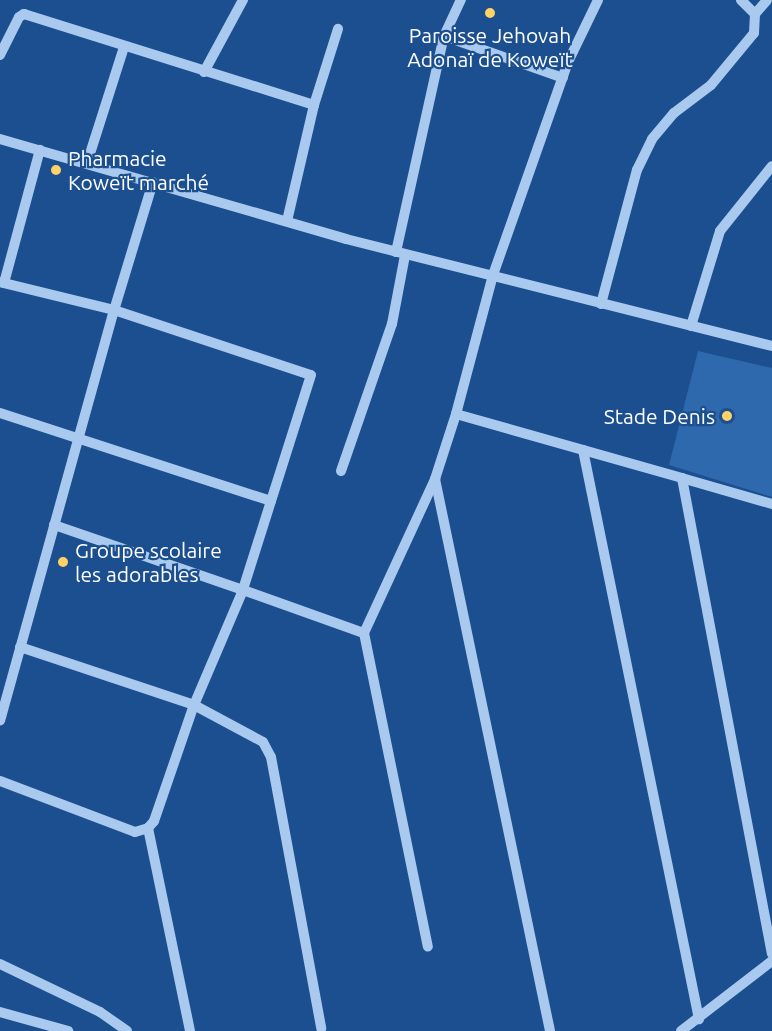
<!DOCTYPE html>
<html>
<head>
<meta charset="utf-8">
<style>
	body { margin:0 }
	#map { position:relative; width:772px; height:1031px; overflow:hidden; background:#1b4f8f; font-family:Ubuntu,sans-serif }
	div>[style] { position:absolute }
	.green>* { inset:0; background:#2e69ad }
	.minor>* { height:10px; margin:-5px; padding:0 5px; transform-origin:5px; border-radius:5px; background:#a9c9ee }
	.dots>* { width:16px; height:16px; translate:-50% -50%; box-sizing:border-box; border:3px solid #1b4f8f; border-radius:50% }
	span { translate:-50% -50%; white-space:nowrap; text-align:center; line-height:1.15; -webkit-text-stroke:4.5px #1b4f8f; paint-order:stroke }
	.poi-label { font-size:21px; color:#fff }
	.left { translate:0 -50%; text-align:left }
	.right { translate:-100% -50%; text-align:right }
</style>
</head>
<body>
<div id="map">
	<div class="green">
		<i style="clip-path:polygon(698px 351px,772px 368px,772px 497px,669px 465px)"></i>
	</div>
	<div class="minor">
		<i style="left:598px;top:0;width:69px;rotate:115.8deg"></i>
		<i style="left:568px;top:62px;width:226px;rotate:109.4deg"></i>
		<i style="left:493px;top:275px;width:144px;rotate:104.9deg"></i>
		<i style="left:456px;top:414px;width:235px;rotate:15.8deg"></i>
		<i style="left:755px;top:14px;width:18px;rotate:-49deg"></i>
		<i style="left:444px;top:36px;width:126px;rotate:19.4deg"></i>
		<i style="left:0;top:55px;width:42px;rotate:-63.4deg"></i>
		<i style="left:19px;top:17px;width:6px;rotate:-31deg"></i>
		<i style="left:24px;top:14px;width:304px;rotate:17.4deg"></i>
		<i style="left:204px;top:72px;width:82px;rotate:-61.6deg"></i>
		<i style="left:0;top:139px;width:360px;rotate:16.1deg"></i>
		<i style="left:346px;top:239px;width:439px;rotate:14.1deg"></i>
		<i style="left:87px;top:163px;width:122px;rotate:-72.3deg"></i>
		<i style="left:153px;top:182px;width:134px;rotate:106.9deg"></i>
		<i style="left:114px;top:310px;width:207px;rotate:18.3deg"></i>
		<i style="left:311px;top:375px;width:225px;rotate:107.6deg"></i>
		<i style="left:243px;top:590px;width:128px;rotate:19.6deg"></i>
		<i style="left:364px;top:633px;width:170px;rotate:-65.2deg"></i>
		<i style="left:287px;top:221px;width:119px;rotate:-76.9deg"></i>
		<i style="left:314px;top:105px;width:80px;rotate:-72.5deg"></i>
		<i style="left:396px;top:252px;width:221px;rotate:-77.5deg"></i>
		<i style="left:444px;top:36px;width:40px;rotate:-65deg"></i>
		<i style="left:0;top:282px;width:117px;rotate:13.8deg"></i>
		<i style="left:114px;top:310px;width:426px;rotate:105.5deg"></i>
		<i style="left:4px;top:283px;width:138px;rotate:-74.9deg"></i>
		<i style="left:601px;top:304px;width:139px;rotate:-75deg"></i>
		<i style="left:637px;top:170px;width:34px;rotate:-64deg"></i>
		<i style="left:652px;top:139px;width:34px;rotate:-50deg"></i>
		<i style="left:674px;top:113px;width:46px;rotate:-37.1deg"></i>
		<i style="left:711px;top:85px;width:67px;rotate:-50.4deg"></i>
		<i style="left:754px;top:33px;width:19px;rotate:-87deg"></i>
		<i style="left:755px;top:14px;width:20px;rotate:-135deg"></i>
		<i style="left:691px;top:326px;width:99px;rotate:-73deg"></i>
		<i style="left:720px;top:231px;width:83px;rotate:-51.3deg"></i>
		<i style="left:0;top:413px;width:285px;rotate:18deg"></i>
		<i style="left:456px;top:414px;width:68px;rotate:107.9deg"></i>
		<i style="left:435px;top:479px;width:564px;rotate:78.23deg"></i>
		<i style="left:583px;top:450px;width:581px;rotate:78.48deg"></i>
		<i style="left:341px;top:471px;width:156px;rotate:-70.9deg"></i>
		<i style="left:392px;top:324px;width:70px;rotate:-79.3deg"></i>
		<i style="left:772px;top:504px;width:94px;rotate:-163.9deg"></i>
		<i style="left:682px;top:478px;width:484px;rotate:79.3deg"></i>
		<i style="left:364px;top:633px;width:320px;rotate:78.5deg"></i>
		<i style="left:20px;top:647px;width:183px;rotate:18.4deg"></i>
		<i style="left:194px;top:705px;width:78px;rotate:28.2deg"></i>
		<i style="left:263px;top:742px;width:17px;rotate:62deg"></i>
		<i style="left:271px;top:757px;width:276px;rotate:79.5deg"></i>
		<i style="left:0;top:781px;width:144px;rotate:20.7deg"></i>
		<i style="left:135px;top:832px;width:14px;rotate:-17deg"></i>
		<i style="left:148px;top:828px;width:9px;rotate:-49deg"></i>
		<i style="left:154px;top:821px;width:123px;rotate:-71deg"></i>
		<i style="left:194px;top:705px;width:125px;rotate:-66.9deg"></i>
		<i style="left:243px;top:590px;width:200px;rotate:-161deg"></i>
		<i style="left:148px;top:828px;width:207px;rotate:78.3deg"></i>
		<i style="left:0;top:964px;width:111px;rotate:25.6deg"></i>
		<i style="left:100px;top:1012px;width:33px;rotate:35deg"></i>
		<i style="left:0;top:1012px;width:71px;rotate:15.6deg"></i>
		<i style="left:681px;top:1031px;width:115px;rotate:-37.6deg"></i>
	</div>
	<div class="dots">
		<i style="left:490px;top:13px;background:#ffd166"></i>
		<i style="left:56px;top:170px;background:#ffd166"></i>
		<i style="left:727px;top:416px;background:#ffd166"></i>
		<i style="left:63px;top:562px;background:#ffd166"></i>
	</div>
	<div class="poi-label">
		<span style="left:490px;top:47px">Paroisse Jehovah<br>Adonaï de Koweït</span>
		<span class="left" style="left:68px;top:170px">Pharmacie<br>Koweït marché</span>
		<span class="right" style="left:715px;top:416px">Stade Denis</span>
		<span class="left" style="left:75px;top:562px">Groupe scolaire<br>les adorables</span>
	</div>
</div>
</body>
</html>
